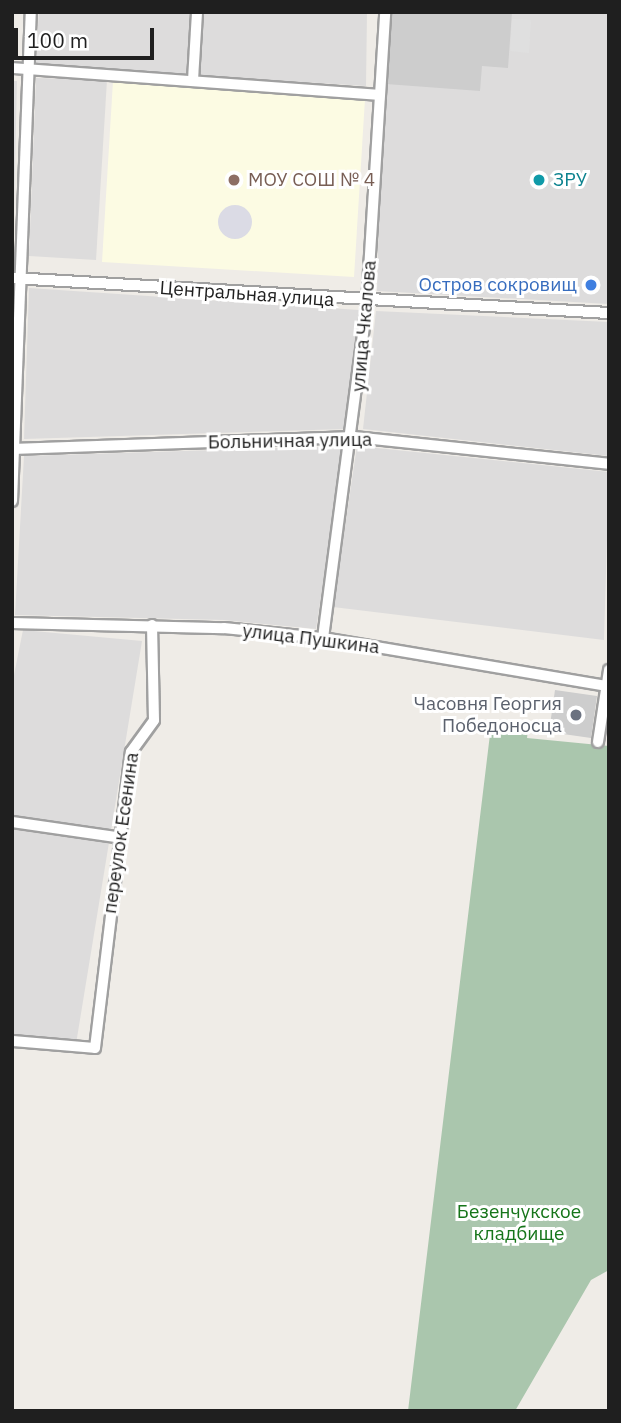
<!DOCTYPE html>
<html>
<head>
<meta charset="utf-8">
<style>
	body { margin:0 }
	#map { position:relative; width:621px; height:1423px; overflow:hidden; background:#efece7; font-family:"IBM Plex Sans",sans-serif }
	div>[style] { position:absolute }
	.residential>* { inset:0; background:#dddcdc }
	.education>* { inset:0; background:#fcfbe3 }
	.religious>* { inset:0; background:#cdcdcd }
	.cemetery>* { inset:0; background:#aac6ad }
	.parking>* { inset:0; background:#dfdfdf }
	.plaza>* { inset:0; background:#dbdbe5 }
	.round { border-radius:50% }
	.roads { filter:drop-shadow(2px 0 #a0a0a0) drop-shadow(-2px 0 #a0a0a0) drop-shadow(0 2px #a0a0a0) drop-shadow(0 -2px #a0a0a0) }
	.minor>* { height:10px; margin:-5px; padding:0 5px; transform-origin:5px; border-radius:5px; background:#fff }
	.dots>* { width:19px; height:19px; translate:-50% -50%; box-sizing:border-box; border:4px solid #fff; border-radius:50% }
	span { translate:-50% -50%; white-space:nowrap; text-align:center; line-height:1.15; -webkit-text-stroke:6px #fff; paint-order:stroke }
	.education-label { font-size:19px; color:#785e54 }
	.left { translate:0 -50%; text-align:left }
	.culture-label { font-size:19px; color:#0d838f }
	.shop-label { font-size:19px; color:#366cbe }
	.right { translate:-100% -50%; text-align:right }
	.street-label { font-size:19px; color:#1f1f1f }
	.worship-label { font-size:19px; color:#5b616d }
	.park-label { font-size:19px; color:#16751a }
	.frame { position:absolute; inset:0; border:14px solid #1f1f1f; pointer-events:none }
	.scale { position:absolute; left:14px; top:28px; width:140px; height:32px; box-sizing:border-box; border:4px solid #1f1f1f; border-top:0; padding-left:9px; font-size:21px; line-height:24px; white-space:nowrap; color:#1f1f1f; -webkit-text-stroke:5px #fff; paint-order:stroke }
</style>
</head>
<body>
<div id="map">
	<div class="residential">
		<i style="clip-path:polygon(39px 12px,367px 12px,366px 86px,35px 65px)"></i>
		<i style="clip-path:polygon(384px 12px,609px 12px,609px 304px,377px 291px)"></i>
		<i style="clip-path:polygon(36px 78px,107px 80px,96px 260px,29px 256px)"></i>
		<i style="clip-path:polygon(12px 81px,17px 81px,13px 255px,12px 255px)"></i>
		<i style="clip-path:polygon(29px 288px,359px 310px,346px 429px,24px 439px)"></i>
		<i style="clip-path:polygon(376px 311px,609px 322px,609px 456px,363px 429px)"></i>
		<i style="clip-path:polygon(344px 446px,316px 629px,224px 620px,15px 615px,24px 456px)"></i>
		<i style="clip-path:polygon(357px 446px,609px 472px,604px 640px,333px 607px)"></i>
		<i style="clip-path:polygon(23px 630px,142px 641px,76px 1044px,12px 1035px,12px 685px)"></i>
	</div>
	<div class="education">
		<i style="clip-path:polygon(113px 81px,365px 99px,354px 277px,102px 262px)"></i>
	</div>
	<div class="religious">
		<i style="clip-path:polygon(391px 12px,512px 12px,508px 68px,482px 66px,480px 91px,386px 84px)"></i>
		<i style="clip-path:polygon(555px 690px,597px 696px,591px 738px,549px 732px)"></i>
	</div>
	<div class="cemetery">
		<i style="clip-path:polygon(491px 726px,528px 730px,527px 738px,609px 746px,609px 1270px,591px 1280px,515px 1411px,408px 1411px)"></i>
	</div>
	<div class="parking">
		<i style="clip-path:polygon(512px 19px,531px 20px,529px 53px,510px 51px)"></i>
	</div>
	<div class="plaza">
		<i class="round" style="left:218px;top:205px;width:34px;height:34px"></i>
	</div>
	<div class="roads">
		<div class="minor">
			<i style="left:12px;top:68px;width:368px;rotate:4.2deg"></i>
			<i style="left:193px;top:80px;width:68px;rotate:-86.6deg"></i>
			<i style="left:12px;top:278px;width:598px;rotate:3.36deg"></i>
			<i style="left:12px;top:449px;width:342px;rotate:-2deg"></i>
			<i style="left:354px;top:437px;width:256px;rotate:6deg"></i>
			<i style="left:12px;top:501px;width:489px;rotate:-87.8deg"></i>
			<i style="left:12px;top:623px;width:212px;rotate:1.4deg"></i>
			<i style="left:224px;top:628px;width:100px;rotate:5.8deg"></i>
			<i style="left:323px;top:638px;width:288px;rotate:9.6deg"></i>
			<i style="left:323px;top:638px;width:339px;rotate:-82.5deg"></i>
			<i style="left:367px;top:302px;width:291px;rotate:-86.4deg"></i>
			<i style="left:598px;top:742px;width:73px;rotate:-81.3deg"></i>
			<i style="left:12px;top:822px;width:105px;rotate:8.2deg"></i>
			<i style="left:12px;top:1041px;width:83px;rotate:4.8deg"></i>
			<i style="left:95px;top:1048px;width:298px;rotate:-83.1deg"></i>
			<i style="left:131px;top:752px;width:39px;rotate:-54deg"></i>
			<i style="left:154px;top:720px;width:95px;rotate:-91.2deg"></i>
		</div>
	</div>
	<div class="dots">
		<i style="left:234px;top:180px;background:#8d6e63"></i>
		<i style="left:539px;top:180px;background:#0f9aa8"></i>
		<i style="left:591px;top:285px;background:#3f7fe0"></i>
		<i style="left:576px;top:715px;background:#6b7280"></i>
	</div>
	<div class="education-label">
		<span class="left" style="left:248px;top:180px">МОУ СОШ № 4</span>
	</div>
	<div class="culture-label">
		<span class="left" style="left:553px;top:180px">ЗРУ</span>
	</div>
	<div class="shop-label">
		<span class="right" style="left:577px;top:285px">Остров сокровищ</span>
	</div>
	<div class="street-label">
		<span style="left:247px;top:294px;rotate:4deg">Центральная улица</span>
		<span style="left:364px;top:326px;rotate:-85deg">улица Чкалова</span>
		<span style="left:290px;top:441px;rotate:-1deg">Больничная улица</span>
		<span style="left:311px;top:639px;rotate:7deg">улица Пушкина</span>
		<span style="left:121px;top:833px;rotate:-82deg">переулок Есенина</span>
	</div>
	<div class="worship-label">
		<span class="right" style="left:562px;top:715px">Часовня Георгия<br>Победоносца</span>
	</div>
	<div class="park-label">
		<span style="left:519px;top:1223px">Безенчукское<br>кладбище</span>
	</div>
	<div class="frame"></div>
	<div class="scale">100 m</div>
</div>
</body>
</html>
